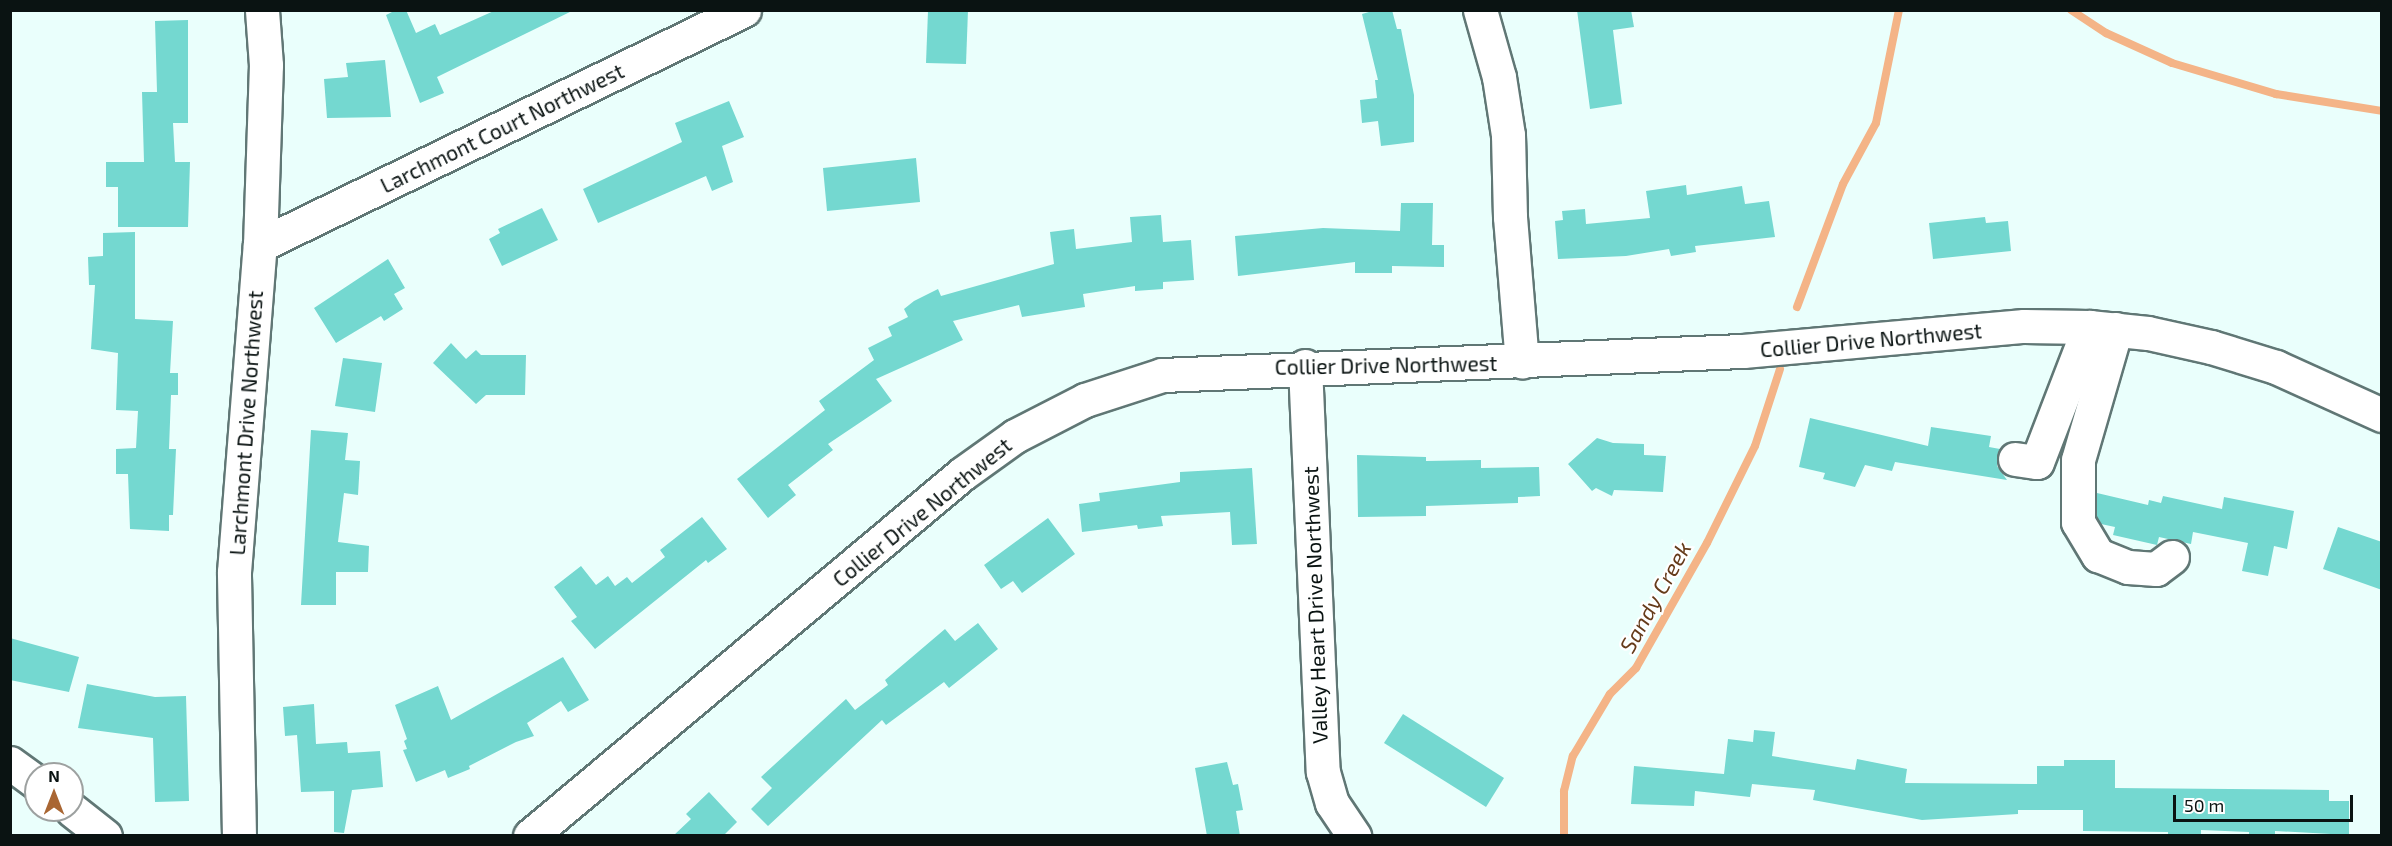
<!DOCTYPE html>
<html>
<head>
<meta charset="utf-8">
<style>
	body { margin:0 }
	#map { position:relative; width:2392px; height:846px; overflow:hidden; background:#eafffc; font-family:"Exo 2",sans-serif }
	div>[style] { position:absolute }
	.stream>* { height:8px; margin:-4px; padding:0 4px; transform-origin:4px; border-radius:4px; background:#f4b487 }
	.building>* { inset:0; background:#74d8d0 }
	.roads { filter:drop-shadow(2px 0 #607775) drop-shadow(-2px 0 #607775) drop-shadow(0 2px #607775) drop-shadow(0 -2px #607775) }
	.minor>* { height:33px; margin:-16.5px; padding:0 16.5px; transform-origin:16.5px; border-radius:16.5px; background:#fff }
	.major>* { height:33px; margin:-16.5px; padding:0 16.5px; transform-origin:16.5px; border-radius:16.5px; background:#fff }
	span { translate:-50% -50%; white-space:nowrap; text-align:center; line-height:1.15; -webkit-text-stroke:4.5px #fff; paint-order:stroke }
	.street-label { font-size:21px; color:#0a1312 }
	.water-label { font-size:22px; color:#653b1a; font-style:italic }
	.frame { position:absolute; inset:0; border:12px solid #0a1312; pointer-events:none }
	.north { position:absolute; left:24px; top:762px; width:60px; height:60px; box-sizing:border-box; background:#fff; border:2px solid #9da1a0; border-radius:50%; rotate:0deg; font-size:16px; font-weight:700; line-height:24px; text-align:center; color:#0a1312 }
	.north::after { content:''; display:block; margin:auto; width:21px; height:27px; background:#a96633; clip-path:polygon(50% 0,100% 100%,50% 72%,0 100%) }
	.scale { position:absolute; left:2173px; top:795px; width:180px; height:27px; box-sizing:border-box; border:3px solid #0a1312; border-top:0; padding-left:8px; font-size:18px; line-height:21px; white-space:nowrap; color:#0a1312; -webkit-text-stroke:4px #fff; paint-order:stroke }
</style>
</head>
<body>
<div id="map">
	<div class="stream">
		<i style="left:2071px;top:10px;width:42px;rotate:33.3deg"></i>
		<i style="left:2106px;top:33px;width:72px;rotate:24.4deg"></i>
		<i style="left:2172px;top:63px;width:109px;rotate:16.6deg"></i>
		<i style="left:2276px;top:94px;width:107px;rotate:9.1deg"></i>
		<i style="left:1797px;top:307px;width:131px;rotate:-69.5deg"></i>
		<i style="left:1843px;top:184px;width:69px;rotate:-61.6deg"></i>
		<i style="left:1876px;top:123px;width:115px;rotate:-78.5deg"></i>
		<i style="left:1564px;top:836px;width:45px;rotate:-90deg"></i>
		<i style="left:1564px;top:791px;width:36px;rotate:-76deg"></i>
		<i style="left:1573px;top:756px;width:72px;rotate:-59.2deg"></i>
		<i style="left:1610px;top:694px;width:37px;rotate:-45deg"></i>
		<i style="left:1636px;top:668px;width:144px;rotate:-60.4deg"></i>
		<i style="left:1707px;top:543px;width:108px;rotate:-63.7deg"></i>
		<i style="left:1755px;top:446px;width:81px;rotate:-72deg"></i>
	</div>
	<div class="building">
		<i style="clip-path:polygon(396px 10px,406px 10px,416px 33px,435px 24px,440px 35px,496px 10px,574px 10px,437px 77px,444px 93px,420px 103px,386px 15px)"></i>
		<i style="clip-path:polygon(968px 10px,966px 64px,926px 63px,928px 11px)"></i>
		<i style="clip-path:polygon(1376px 10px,1392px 10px,1397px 29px,1401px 29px,1414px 95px,1414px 142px,1381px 146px,1378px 121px,1362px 123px,1360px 100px,1377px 98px,1375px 80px,1378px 80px,1362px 14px)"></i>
		<i style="clip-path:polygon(1577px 10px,1631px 10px,1634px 27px,1613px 30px,1622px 104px,1590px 109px)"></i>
		<i style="clip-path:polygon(188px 20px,188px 123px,173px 123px,175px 162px,190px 162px,188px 227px,118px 227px,118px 187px,106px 187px,106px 162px,144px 162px,142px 92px,157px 92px,155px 21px)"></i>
		<i style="clip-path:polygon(385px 60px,391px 117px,327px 118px,324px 79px,348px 77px,346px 63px)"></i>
		<i style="clip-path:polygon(729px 101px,744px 137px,722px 146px,733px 182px,712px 191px,706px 176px,598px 223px,583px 189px,682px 142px,675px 123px)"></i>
		<i style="clip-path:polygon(916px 158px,920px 202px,827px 211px,823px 168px)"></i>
		<i style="clip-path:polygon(1686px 185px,1687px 195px,1742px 186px,1745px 204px,1769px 201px,1775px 237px,1695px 246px,1696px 252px,1671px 256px,1669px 249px,1626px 256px,1558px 259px,1555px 221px,1563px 220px,1562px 211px,1585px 209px,1586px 224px,1650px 218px,1646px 191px)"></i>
		<i style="clip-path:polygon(1401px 203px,1433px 203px,1432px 245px,1444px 245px,1444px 267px,1392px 266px,1392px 273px,1355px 273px,1355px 262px,1238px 276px,1235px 236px,1323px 228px,1400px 231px)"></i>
		<i style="clip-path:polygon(542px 208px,558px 240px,502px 266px,489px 239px,500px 233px,498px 229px)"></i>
		<i style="clip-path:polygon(1161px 215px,1163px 242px,1191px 240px,1194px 280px,1163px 282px,1163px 289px,1135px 291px,1135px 286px,1083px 294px,1085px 307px,1022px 317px,1019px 305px,953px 321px,963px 340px,876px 379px,892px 401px,828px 444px,833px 450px,788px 485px,796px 495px,768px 518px,737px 479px,825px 410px,819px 401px,874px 360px,868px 348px,892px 336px,888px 327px,908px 317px,904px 309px,914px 301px,938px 289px,941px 296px,1054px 264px,1050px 232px,1074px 229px,1076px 249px,1132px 242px,1130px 217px)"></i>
		<i style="clip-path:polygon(1985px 217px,1986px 223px,2008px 221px,2011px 251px,1933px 259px,1929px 223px)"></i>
		<i style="clip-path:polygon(135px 232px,135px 319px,173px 321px,170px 373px,178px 373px,178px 395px,171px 395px,169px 449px,176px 449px,173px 515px,169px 515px,169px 531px,130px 529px,128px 474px,116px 474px,116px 449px,136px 448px,138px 411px,116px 410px,118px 353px,91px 349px,95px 285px,89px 285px,88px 257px,103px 256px,103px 233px)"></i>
		<i style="clip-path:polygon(388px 259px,405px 288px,394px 294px,403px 309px,384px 321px,381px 316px,336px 343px,314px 308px)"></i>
		<i style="clip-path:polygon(451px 343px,466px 359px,476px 350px,481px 355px,526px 355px,525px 395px,486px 395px,476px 404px,433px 363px)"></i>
		<i style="clip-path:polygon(343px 358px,382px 363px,375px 412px,335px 406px)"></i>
		<i style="clip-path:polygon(1810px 418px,1928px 446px,1931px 427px,1991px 436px,1989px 447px,2000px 449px,1997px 466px,2007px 480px,1895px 462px,1892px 471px,1865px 465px,1855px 487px,1823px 479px,1825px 473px,1799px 467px)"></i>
		<i style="clip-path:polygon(311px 430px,348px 433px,345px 460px,360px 461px,358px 495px,344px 493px,338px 542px,369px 546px,368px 572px,336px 572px,336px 605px,301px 605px)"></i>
		<i style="clip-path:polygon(1597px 438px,1613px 443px,1644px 444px,1644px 455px,1666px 456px,1663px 492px,1614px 490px,1612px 496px,1596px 488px,1592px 491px,1568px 464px)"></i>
		<i style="clip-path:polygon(1357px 455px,1426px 457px,1426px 461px,1481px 460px,1481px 468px,1539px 467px,1540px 496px,1518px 497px,1518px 503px,1426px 506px,1426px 516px,1358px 517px)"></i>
		<i style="clip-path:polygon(1252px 468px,1257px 544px,1232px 545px,1230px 512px,1161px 516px,1163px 526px,1138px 529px,1137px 525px,1082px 532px,1079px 504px,1100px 501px,1099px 493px,1180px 482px,1180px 472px)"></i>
		<i style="clip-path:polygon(2097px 493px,2148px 505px,2149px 500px,2161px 503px,2163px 496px,2222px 509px,2224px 497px,2294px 511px,2287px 549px,2274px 546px,2268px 576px,2242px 571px,2248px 543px,2193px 532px,2191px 544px,2159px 537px,2157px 545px,2113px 535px,2115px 527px,2101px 524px,2097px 517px)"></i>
		<i style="clip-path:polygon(702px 517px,727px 549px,708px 563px,706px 560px,595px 649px,571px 621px,577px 617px,554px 587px,581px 566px,596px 585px,608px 576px,615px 586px,627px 577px,632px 583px,665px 557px,660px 550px)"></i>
		<i style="clip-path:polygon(1048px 518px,1075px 554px,1022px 593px,1013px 581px,1001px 589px,984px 565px)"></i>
		<i style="clip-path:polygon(2338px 527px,2382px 542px,2382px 590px,2323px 569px)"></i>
		<i style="clip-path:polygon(978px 623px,998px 649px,949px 688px,944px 682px,886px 725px,882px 720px,768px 826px,751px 809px,772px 788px,761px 777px,846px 699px,855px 710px,888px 685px,885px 680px,945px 629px,955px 641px)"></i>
		<i style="clip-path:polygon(10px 638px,79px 657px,69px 692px,10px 680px)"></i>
		<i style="clip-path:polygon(563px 657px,589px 700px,568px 712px,561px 701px,527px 723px,534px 736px,516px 742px,469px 766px,470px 769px,448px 778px,445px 770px,416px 782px,403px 750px,407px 749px,404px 741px,407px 739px,395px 705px,438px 686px,451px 720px)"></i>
		<i style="clip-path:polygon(87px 684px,155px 697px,186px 696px,189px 801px,155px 802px,153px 738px,78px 728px)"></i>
		<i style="clip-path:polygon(314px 704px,316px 744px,347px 742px,348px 753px,380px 751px,383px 787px,352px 790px,344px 833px,334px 832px,334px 791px,301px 792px,297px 735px,285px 736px,283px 707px)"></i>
		<i style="clip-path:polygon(1403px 714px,1504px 778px,1486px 807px,1384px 743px)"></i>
		<i style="clip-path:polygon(1754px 730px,1775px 732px,1772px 756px,1855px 770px,1857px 759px,1907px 769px,1905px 783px,2037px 784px,2037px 766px,2064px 766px,2064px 760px,2115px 760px,2115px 788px,2329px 790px,2329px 801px,2349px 801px,2349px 835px,2275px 831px,2275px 836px,2249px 836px,2249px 832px,2201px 830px,2201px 834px,2168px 836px,2168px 832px,2083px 831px,2083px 810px,2018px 810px,2018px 814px,1922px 820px,1813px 800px,1815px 790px,1752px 784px,1750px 797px,1695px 791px,1694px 806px,1631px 804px,1634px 766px,1724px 774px,1728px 739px,1753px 742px)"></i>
		<i style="clip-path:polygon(1227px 762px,1233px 785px,1238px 784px,1243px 810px,1236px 811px,1240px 836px,1207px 836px,1195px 768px)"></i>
		<i style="clip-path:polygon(709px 792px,737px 822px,723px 836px,673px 836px,691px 819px,686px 814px)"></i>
	</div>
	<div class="roads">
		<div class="minor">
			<i style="left:1480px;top:10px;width:70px;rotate:74.2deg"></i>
			<i style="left:1499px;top:77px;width:59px;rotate:81.2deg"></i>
			<i style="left:1508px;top:135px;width:82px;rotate:88.6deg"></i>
			<i style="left:1510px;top:217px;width:145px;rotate:85.3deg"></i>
			<i style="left:260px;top:245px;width:538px;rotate:-25.9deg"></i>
			<i style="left:2116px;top:329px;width:136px;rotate:106.2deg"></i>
			<i style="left:2078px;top:460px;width:62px;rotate:90deg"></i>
			<i style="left:2078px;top:522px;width:39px;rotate:59deg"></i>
			<i style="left:2098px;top:555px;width:32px;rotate:22deg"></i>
			<i style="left:2128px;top:567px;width:28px;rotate:4deg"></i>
			<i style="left:2156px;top:569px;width:20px;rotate:-37deg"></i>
			<i style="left:1305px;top:366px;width:406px;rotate:87.5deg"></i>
			<i style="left:1323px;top:772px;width:32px;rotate:74deg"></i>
			<i style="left:1332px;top:803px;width:40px;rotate:56deg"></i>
			<i style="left:2015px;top:459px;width:22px;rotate:8deg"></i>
			<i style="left:2037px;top:462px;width:145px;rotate:-68.9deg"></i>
			<i style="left:239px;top:836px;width:264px;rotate:-91.1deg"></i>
			<i style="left:234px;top:572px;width:328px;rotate:-85.5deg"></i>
			<i style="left:260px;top:245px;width:180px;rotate:-88.1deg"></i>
			<i style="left:266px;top:65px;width:55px;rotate:-94.2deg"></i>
		</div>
		<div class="major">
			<i style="left:10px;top:763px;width:32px;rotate:36deg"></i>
			<i style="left:72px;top:810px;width:42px;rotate:38.2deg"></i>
			<i style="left:530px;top:836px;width:564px;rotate:-39.96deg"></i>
			<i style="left:962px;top:474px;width:65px;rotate:-35.6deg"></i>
			<i style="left:1015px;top:436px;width:79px;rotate:-27.2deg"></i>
			<i style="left:1085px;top:400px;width:81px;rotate:-18deg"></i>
			<i style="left:1162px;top:375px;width:581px;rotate:-2.37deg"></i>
			<i style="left:1743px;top:351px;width:282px;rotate:-5.1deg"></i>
			<i style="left:2024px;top:326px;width:65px;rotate:0.9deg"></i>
			<i style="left:2089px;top:327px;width:59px;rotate:5.8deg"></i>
			<i style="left:2148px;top:333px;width:65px;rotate:12.5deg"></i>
			<i style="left:2211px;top:347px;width:68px;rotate:17.1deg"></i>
			<i style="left:2276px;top:367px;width:116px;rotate:24.4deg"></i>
		</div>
	</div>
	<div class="street-label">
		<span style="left:502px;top:128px;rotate:-26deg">Larchmont Court Northwest</span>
		<span style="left:1871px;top:340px;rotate:-5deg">Collier Drive Northwest</span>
		<span style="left:1386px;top:365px;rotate:-1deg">Collier Drive Northwest</span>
		<span style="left:246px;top:423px;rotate:-86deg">Larchmont Drive Northwest</span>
		<span style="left:922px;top:512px;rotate:-39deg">Collier Drive Northwest</span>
		<span style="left:1315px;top:605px;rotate:-92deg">Valley Heart Drive Northwest</span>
	</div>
	<div class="water-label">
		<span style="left:1655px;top:597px;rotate:-61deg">Sandy Creek</span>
	</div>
	<div class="frame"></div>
	<div class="north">N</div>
	<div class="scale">50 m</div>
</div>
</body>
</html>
